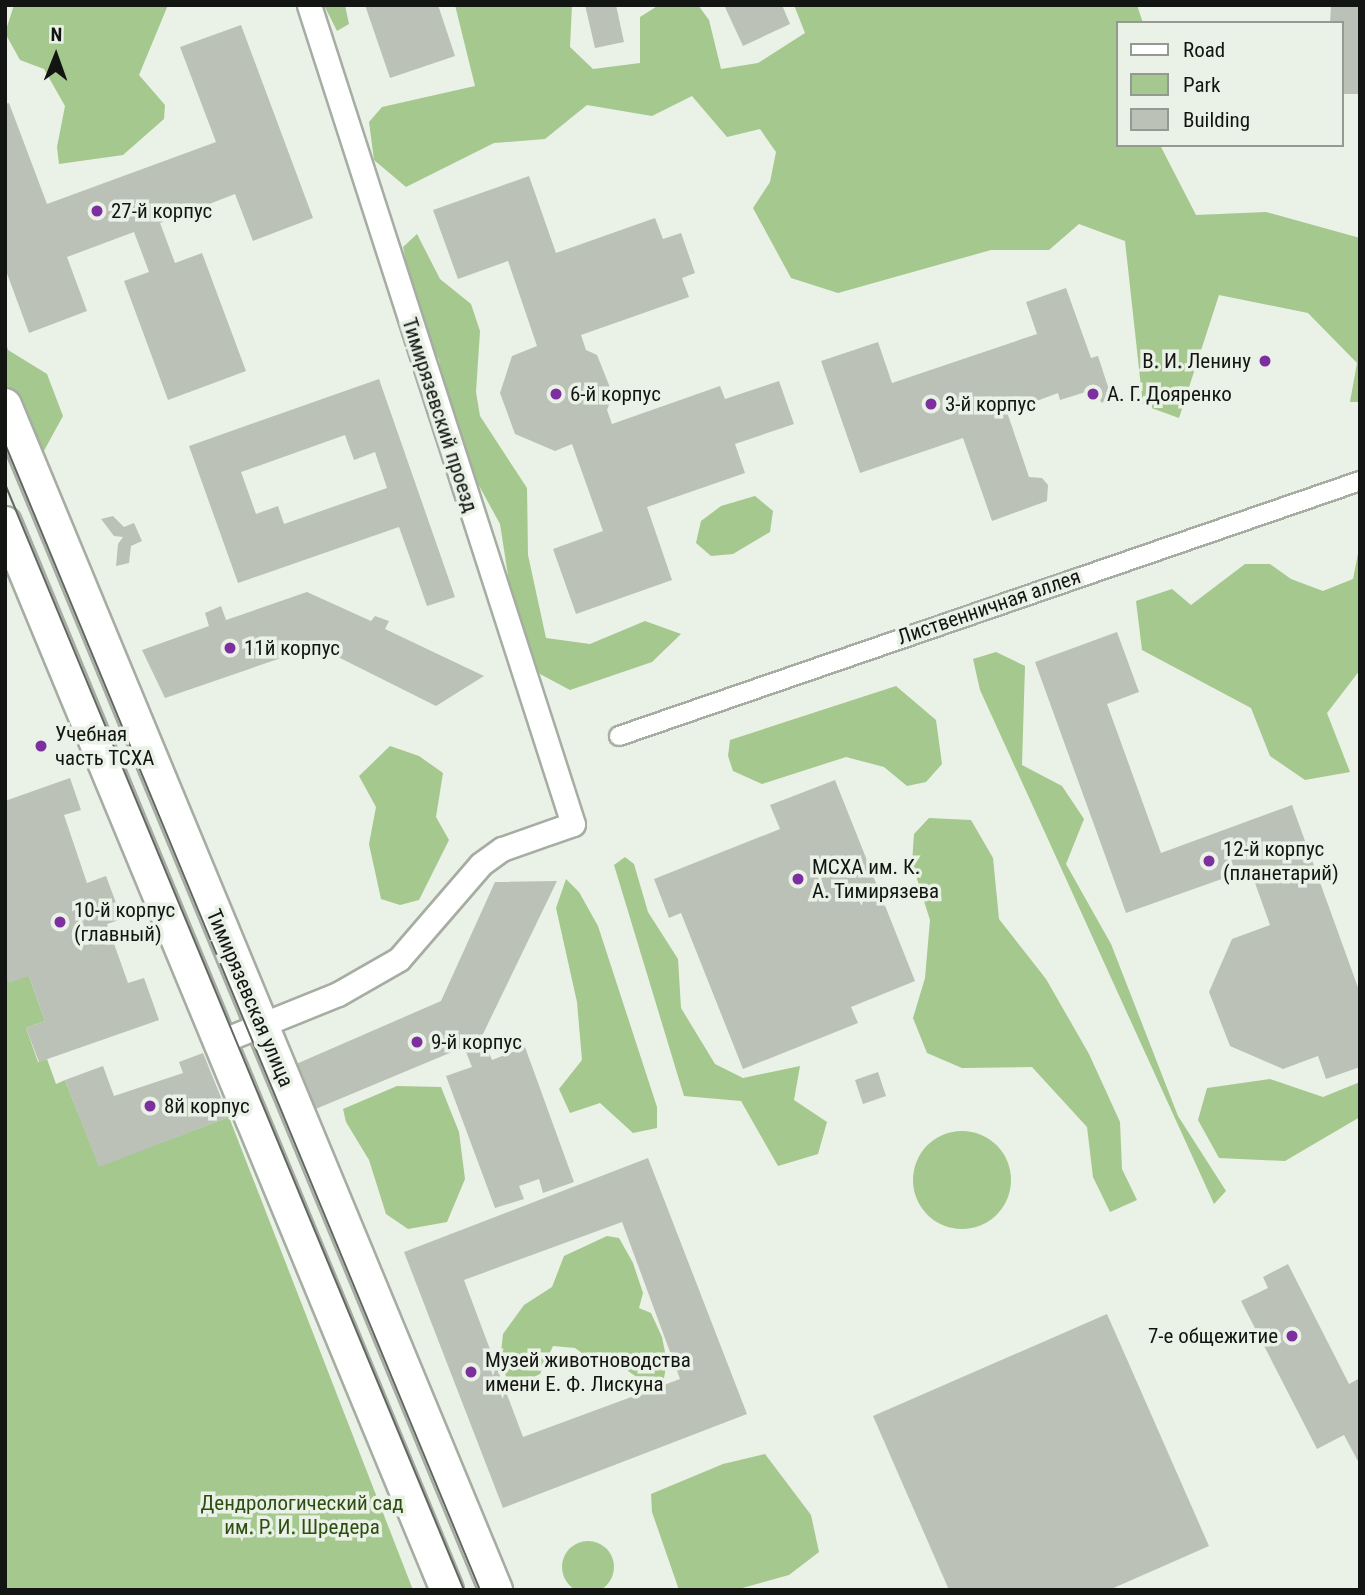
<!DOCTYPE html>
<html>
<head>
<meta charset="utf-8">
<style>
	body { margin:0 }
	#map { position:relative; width:1365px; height:1595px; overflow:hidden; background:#eaf1e6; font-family:"Roboto Condensed",sans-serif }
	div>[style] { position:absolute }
	.green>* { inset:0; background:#a4c88d }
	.round { border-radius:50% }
	.building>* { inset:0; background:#bbc1b7 }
	.roads { filter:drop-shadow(2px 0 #a6ada2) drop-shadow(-2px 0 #a6ada2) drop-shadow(0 2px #a6ada2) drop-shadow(0 -2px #a6ada2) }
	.pedestrian>* { height:18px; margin:-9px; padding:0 9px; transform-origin:9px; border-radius:9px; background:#fff }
	.minor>* { height:23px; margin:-11.5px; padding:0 11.5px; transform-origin:11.5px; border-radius:11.5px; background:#fff }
	.secondary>* { height:32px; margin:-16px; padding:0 16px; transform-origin:16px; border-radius:16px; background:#fff }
	.tram>* { height:2px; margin:-1px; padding:0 1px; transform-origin:1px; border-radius:1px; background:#636761 }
	.dots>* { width:19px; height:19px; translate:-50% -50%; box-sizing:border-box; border:4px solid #eaf1e6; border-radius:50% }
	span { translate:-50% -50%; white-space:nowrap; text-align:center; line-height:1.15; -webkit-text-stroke:7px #eaf1e6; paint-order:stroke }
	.poi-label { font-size:21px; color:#131512 }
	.left { translate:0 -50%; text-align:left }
	.right { translate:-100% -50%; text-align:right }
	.street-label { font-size:21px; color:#131512 }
	.park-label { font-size:21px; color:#2d4d11 }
	.frame { position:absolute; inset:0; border:7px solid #131512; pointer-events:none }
	.legend { position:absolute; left:1116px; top:21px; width:228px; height:126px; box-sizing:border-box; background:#eaf1e6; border:2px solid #949991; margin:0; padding:9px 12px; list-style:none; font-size:21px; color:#131512 }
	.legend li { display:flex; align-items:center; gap:14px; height:35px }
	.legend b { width:35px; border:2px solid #949991 }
	.north { position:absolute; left:21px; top:21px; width:70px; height:70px; -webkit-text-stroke:5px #eaf1e6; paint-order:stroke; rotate:1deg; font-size:19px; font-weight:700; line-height:28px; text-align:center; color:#131512 }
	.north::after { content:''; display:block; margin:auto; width:24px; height:32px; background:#131512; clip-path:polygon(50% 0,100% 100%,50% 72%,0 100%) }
</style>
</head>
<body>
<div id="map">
	<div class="green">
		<i style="clip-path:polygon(14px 5px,168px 5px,139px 75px,165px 105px,164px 119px,123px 155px,59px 164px,57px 147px,65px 106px,44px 69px,20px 60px,5px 33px)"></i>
		<i style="clip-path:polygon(324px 5px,345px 5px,349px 24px,337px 31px)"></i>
		<i style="clip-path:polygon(455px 5px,572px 5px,570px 47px,593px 69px,640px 63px,640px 17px,659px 5px,698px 5px,709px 20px,721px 69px,758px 63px,805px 33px,794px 5px,1137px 5px,1143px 23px,1118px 23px,1118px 145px,1160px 145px,1196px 215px,1266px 212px,1360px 238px,1360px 402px,1350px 402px,1357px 363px,1308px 313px,1219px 295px,1179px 418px,1143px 405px,1125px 241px,1079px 224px,1049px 250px,991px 250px,838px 293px,791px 278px,753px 208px,770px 182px,776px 152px,760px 129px,727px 137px,692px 96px,652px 116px,587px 105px,545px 139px,494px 143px,406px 187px,374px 160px,369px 122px,382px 107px,475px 86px)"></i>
		<i style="clip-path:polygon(417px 234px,440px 279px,471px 304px,480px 331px,476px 392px,480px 416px,527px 488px,528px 555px,546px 638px,590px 644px,645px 621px,681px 634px,652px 662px,570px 690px,540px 674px,514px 614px,500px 524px,465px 460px,448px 411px,439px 360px,417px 315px,403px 247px)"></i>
		<i style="clip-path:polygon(5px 340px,8px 350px,47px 374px,63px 416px,40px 458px,5px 407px)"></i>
		<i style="clip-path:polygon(755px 496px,773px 511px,770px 532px,733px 554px,711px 556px,696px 543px,701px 521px,721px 506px)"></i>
		<i style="clip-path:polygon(1360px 543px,1360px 670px,1327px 713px,1350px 772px,1305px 780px,1270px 756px,1251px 708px,1142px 650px,1136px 601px,1172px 589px,1191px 605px,1245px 564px,1270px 564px,1291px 579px,1323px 591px,1353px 579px)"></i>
		<i style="clip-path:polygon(996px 652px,1025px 666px,1022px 765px,1062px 786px,1084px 819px,1066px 864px,1111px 944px,1178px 1116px,1226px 1191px,1214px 1204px,980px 690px,973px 659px)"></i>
		<i style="clip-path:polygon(896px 686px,936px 720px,942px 764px,926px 782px,907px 786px,884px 767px,846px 757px,762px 784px,733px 771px,728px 756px,730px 740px)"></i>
		<i style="clip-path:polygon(390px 746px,419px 756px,443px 773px,436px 817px,449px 840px,419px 900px,400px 905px,381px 899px,369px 844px,376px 807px,359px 776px)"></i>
		<i style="clip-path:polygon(929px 818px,971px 820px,993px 858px,999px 919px,1046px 979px,1089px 1054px,1120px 1122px,1122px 1169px,1137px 1200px,1110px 1212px,1093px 1177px,1087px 1127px,1032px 1067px,962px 1068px,927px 1053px,913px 1018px,925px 978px,930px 920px,912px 863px,914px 834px)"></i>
		<i style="clip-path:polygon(625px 857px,634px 864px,648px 912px,678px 959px,681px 1008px,715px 1064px,743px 1078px,800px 1066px,794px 1100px,827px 1122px,818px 1154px,778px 1166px,741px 1101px,684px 1096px,614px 865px)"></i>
		<i style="clip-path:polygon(566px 879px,579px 892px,598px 926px,657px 1107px,657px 1128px,633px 1133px,600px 1103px,570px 1113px,559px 1089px,582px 1060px,577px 1002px,556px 908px)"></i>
		<i style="clip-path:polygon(5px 973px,29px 976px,45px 1021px,26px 1028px,38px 1062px,47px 1059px,56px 1084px,65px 1080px,99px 1166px,229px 1117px,413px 1590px,5px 1590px)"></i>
		<i style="clip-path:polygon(1270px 1079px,1323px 1097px,1360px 1082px,1360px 1117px,1285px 1161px,1219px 1158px,1198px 1120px,1207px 1088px)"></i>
		<i style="clip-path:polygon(397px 1086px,441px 1087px,459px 1132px,465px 1179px,447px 1222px,408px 1229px,386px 1214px,369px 1160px,346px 1122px,343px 1109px)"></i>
		<i class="round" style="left:913px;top:1131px;width:98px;height:98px"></i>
		<i style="clip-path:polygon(607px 1236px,619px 1238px,633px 1263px,643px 1293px,639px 1308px,651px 1313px,662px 1337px,667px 1362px,664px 1378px,647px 1384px,628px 1371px,627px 1361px,619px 1353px,608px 1354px,597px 1364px,575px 1348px,553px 1346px,540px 1374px,517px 1385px,508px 1381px,500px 1361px,503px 1334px,524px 1305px,552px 1287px,564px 1256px)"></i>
		<i style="clip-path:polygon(765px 1454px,811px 1515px,819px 1552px,789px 1575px,735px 1590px,679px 1590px,652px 1512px,651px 1494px,723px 1464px)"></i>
		<i class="round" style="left:562px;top:1541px;width:52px;height:52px"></i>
	</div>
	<div class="building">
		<i style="clip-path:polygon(365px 5px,438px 5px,455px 56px,390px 78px)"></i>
		<i style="clip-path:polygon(585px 5px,616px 5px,624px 42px,595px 48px)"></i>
		<i style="clip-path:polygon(724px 5px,782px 5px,790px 24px,743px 46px)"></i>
		<i style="clip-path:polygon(1331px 5px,1360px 5px,1360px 94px,1342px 94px,1342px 23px,1330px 23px)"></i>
		<i style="clip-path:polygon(241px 25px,313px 218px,253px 241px,235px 194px,160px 223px,175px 263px,202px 253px,246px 371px,168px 400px,124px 281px,149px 272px,134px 232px,67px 257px,87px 311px,29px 333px,5px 268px,5px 104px,9px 103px,47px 204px,216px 142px,180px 47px)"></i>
		<i style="clip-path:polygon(529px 176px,556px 253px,655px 218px,663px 239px,681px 233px,695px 273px,682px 278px,689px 297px,581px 335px,586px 350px,597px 355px,613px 395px,607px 410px,612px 424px,720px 386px,725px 399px,779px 381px,794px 424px,735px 444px,745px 473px,647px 507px,672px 580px,576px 614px,553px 549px,603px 531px,572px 444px,555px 451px,515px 434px,500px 393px,512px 356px,537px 346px,508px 261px,458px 279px,433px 210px)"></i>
		<i style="clip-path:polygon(1066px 288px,1091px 358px,1098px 356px,1111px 396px,1102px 403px,1092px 390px,1060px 400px,1058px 393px,1007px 412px,1029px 477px,1042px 478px,1048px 485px,1047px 501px,992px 521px,963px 438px,860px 473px,821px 361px,878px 342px,892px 383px,1037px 334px,1026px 302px)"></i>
		<i style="clip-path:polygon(evenodd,379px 379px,455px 597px,427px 606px,399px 527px,238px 583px,189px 446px,379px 379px,345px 435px,354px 460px,375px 452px,387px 488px,284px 524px,278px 506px,256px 514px,241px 472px,345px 435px)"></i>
		<i style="clip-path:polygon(113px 516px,124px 527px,134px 523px,142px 541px,131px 546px,129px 563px,116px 566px,118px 544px,123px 537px,114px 536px,101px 519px)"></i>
		<i style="clip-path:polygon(307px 592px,371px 621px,375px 616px,389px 621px,385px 629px,484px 676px,436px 706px,316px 646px,165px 698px,142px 650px,209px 626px,205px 613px,221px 606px,226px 620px)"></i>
		<i style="clip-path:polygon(1117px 632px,1139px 692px,1107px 704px,1161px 853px,1292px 805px,1360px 993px,1360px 1067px,1326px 1079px,1318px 1056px,1283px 1069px,1230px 1046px,1209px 992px,1232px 939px,1270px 925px,1250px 869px,1126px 913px,1035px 662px)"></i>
		<i style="clip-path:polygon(70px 778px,81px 810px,64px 815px,87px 883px,106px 876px,122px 919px,107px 924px,128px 983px,144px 978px,159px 1020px,39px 1062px,26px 1028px,45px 1021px,29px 976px,9px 983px,5px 973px,5px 801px)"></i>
		<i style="clip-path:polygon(835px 780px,915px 981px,851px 1007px,858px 1023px,743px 1069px,681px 913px,669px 918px,654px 879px,780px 829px,770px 805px)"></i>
		<i style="clip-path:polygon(557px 881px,482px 1036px,492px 1060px,525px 1047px,574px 1182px,543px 1193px,539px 1179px,519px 1186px,524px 1199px,495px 1208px,446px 1076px,472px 1067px,464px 1047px,306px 1113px,287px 1068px,441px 1001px,495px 882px)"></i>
		<i style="clip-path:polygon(203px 1053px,229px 1117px,99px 1167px,65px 1080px,103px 1066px,114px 1096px,183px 1073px,179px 1062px)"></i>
		<i style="clip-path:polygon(878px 1072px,886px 1096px,863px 1104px,855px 1080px)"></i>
		<i style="clip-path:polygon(evenodd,648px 1158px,747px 1414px,503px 1508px,404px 1252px,648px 1158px,622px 1222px,680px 1379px,523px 1437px,464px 1280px,622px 1222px)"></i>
		<i style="clip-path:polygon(1288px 1264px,1349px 1384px,1360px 1378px,1360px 1465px,1344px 1435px,1317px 1449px,1241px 1301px,1268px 1288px,1263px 1277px)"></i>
		<i style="clip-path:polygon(1107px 1314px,1209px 1546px,1109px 1590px,949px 1590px,873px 1416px)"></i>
	</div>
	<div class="roads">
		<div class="pedestrian">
			<i style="left:619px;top:736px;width:784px;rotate:-18.99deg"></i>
		</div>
		<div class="minor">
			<i style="left:219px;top:1042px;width:128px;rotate:-22deg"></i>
			<i style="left:338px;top:994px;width:70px;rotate:-29.8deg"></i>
			<i style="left:399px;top:959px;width:125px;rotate:-49.2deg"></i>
			<i style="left:481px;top:864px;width:26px;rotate:-36deg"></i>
			<i style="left:502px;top:849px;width:75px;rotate:-19.4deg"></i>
			<i style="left:573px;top:824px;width:860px;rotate:-107.87deg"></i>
		</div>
		<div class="secondary">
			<i style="left:5px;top:405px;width:1283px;rotate:67.49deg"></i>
			<i style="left:5px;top:523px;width:1155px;rotate:67.5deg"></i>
		</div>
	</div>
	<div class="tram">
		<i style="left:5px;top:444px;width:1241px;rotate:67.49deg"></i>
		<i style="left:5px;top:484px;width:1197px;rotate:67.46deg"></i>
	</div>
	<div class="dots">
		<i style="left:97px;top:211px;background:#7d2e9f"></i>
		<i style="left:1265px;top:361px;background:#7d2e9f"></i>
		<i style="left:556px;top:394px;background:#7d2e9f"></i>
		<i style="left:1093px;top:394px;background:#7d2e9f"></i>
		<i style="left:931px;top:404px;background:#7d2e9f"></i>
		<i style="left:230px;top:648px;background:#7d2e9f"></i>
		<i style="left:41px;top:746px;background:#7d2e9f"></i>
		<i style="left:1209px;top:861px;background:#7d2e9f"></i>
		<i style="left:798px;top:879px;background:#7d2e9f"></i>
		<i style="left:60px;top:922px;background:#7d2e9f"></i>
		<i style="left:417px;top:1042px;background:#7d2e9f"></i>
		<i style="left:150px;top:1106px;background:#7d2e9f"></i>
		<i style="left:1292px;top:1336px;background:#7d2e9f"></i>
		<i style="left:471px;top:1372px;background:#7d2e9f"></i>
	</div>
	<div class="poi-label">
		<span class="left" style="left:111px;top:211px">27-й корпус</span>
		<span class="right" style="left:1251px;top:361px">В. И. Ленину</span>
		<span class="left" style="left:570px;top:394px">6-й корпус</span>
		<span class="left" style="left:1107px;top:394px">А. Г. Дояренко</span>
		<span class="left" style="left:945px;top:404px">3-й корпус</span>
		<span class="left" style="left:244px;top:648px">11й корпус</span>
		<span class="left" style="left:55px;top:746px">Учебная<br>часть ТСХА</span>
		<span class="left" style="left:1223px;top:861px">12-й корпус<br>(планетарий)</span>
		<span class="left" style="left:812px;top:879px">МСХА им. К.<br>А. Тимирязева</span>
		<span class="left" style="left:74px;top:922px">10-й корпус<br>(главный)</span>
		<span class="left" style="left:431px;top:1042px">9-й корпус</span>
		<span class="left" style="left:164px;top:1106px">8й корпус</span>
		<span class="right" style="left:1278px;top:1336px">7-е общежитие</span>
		<span class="left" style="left:485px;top:1372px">Музей животноводства<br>имени Е. Ф. Лискуна</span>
	</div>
	<div class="street-label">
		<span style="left:440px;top:415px;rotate:72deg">Тимирязевский проезд</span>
		<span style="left:989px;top:607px;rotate:-19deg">Лиственничная аллея</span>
		<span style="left:250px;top:998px;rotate:67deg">Тимирязевская улица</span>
	</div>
	<div class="park-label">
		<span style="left:302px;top:1515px">Дендрологический сад<br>им. Р. И. Шредера</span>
	</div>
	<div class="frame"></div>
	<ul class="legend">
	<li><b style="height:9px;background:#fff"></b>Road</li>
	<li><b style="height:19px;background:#a4c88d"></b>Park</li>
	<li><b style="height:19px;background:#bbc1b7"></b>Building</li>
	</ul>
	<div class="north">N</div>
</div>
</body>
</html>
